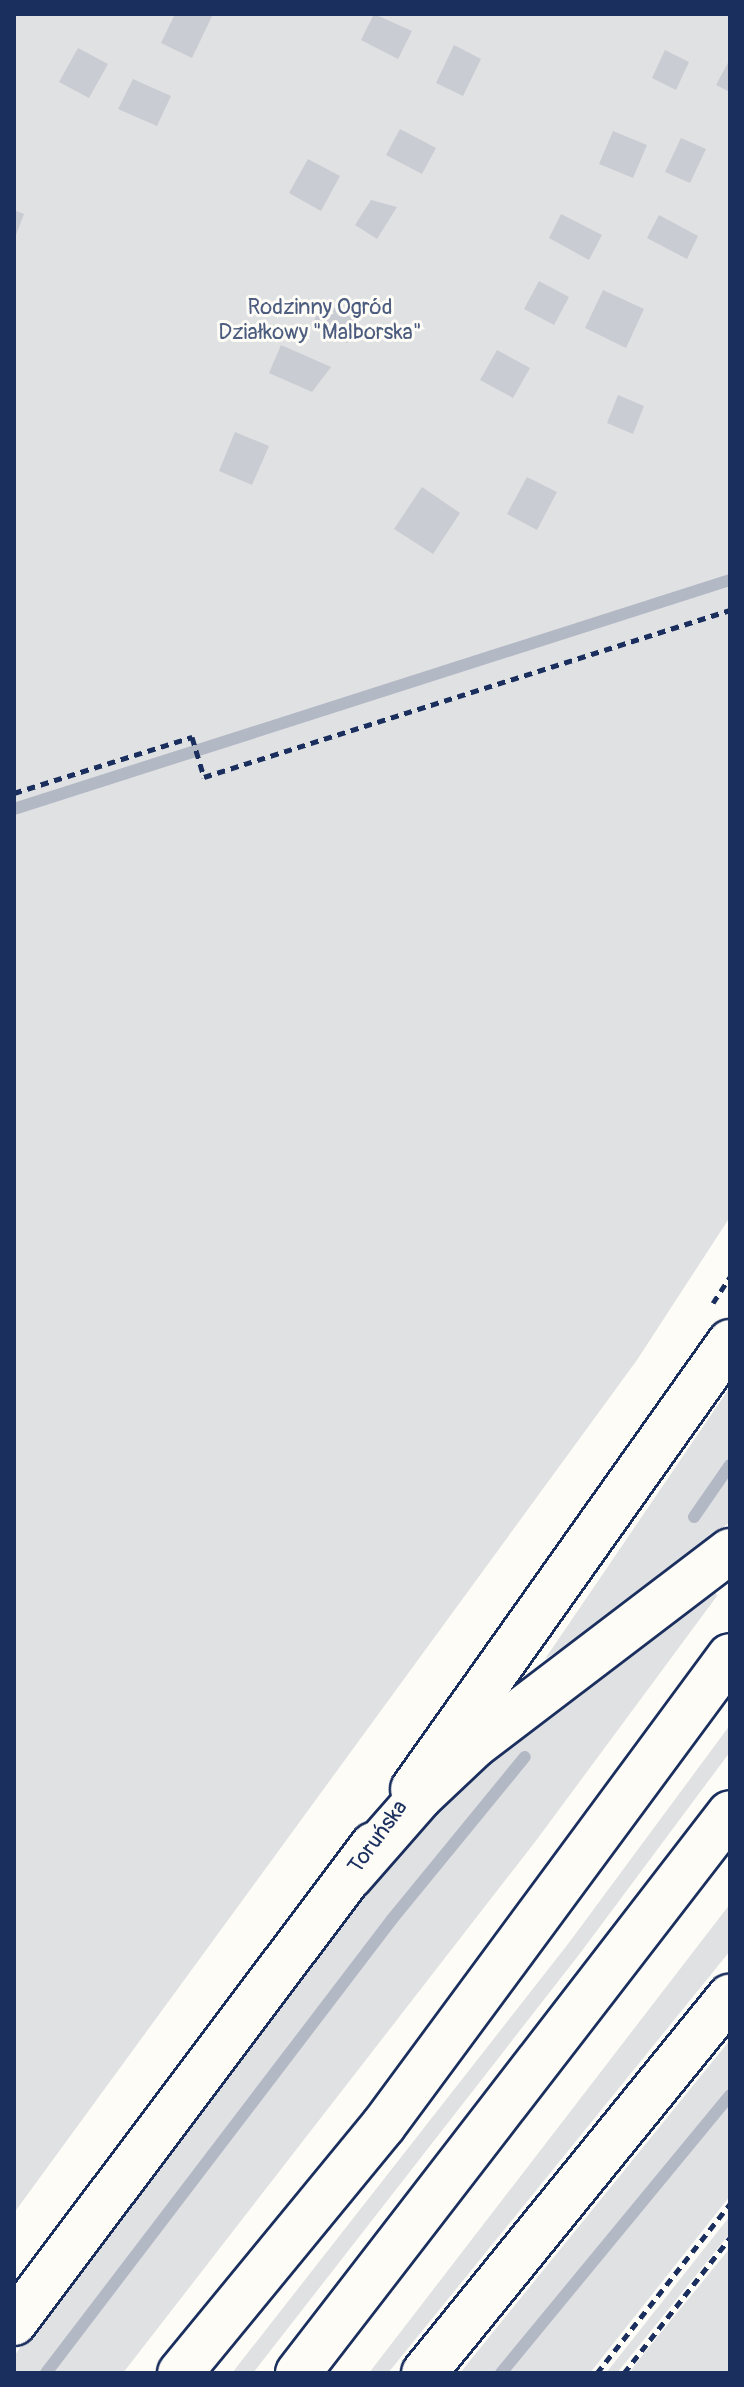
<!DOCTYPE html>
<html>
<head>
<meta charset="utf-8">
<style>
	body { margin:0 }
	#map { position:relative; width:744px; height:2387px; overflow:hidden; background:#fdfcf7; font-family:Pangolin,sans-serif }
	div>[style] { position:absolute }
	.green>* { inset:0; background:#e0e1e3 }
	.stream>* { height:12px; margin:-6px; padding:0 6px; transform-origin:6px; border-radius:6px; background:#b3b8c5 }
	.building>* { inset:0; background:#c9ccd3 }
	.path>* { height:5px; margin-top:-2.5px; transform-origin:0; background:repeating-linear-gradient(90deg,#1b2f5e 0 8px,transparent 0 14px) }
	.roads { filter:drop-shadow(2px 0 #1b2f5e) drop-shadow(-2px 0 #1b2f5e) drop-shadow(0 2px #1b2f5e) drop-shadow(0 -2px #1b2f5e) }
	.secondary>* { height:44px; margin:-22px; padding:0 22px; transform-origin:22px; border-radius:22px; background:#fdfcf7 }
	.highway>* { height:44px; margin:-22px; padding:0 22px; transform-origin:22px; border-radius:22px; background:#fdfcf7 }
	span { translate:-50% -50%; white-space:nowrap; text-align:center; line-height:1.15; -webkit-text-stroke:6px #fdfcf7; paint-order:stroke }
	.park-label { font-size:22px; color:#4c5c7f }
	.street-label { font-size:22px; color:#1b2f5e }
	.frame { position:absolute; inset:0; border:16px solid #1b2f5e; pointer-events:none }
</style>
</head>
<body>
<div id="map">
	<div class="green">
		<i style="clip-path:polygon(14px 14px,730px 14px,730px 1217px,637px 1360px,14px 2213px)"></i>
		<i style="clip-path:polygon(730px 1387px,730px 1522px,614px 1615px,545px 1659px)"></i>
		<i style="clip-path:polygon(715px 1590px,717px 1596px,538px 1838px,123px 2373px,14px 2373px,14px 2356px,409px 1839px,495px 1752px)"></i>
		<i style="clip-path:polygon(730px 1725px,730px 1752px,581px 1952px,253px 2373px,232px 2373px,568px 1944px)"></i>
		<i style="clip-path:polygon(730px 1904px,730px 1951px,388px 2373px,369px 2373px)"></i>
		<i style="clip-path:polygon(730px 2040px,730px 2196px,590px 2373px,460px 2373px)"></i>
		<i style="clip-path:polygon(730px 2216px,730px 2233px,617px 2373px,606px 2373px)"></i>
		<i style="clip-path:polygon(730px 2248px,730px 2373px,629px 2373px,645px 2352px)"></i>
	</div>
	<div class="stream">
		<i style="left:14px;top:809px;width:752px;rotate:-17.74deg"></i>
		<i style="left:694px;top:1517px;width:63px;rotate:-55.3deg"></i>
		<i style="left:46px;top:2373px;width:572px;rotate:-52.67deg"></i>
		<i style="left:393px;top:1918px;width:208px;rotate:-50.7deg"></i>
		<i style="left:501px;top:2373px;width:360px;rotate:-50.5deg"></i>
	</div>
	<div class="building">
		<i style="clip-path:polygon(175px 14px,213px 14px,192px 58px,161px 43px)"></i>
		<i style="clip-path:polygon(374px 14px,412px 31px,398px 59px,361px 40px)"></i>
		<i style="clip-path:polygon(454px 45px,481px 59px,463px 96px,436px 83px)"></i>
		<i style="clip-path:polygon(78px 48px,108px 64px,89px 98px,59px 82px)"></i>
		<i style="clip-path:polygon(665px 50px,689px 62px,676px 90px,652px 78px)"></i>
		<i style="clip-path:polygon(730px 59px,730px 92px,716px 85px)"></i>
		<i style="clip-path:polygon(133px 79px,171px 96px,157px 126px,118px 109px)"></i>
		<i style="clip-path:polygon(400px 129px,436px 148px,422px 174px,386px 155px)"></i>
		<i style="clip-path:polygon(613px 131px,647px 145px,633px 178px,599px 164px)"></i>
		<i style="clip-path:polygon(681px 138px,706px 149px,690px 183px,665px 172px)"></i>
		<i style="clip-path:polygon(308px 159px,340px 176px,321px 211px,289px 193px)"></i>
		<i style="clip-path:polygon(371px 200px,397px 207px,377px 239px,355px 225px)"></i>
		<i style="clip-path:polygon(14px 210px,24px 214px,14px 240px)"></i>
		<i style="clip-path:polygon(561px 214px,602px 235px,589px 260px,549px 238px)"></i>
		<i style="clip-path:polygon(659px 215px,698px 236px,687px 259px,647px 238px)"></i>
		<i style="clip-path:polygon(539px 281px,569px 297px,554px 325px,524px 309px)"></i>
		<i style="clip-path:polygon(603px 290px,644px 309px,626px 348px,585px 328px)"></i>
		<i style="clip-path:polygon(324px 302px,358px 321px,347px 343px,312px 324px)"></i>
		<i style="clip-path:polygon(281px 345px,331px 367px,312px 392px,269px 373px)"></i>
		<i style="clip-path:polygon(497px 350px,530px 368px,513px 398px,480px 380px)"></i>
		<i style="clip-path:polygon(618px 395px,644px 406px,633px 434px,607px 423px)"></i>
		<i style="clip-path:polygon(235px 432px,269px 446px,252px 485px,219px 471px)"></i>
		<i style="clip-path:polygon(527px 477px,557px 492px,537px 530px,507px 514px)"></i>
		<i style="clip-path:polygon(422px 487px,460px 513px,433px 554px,394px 529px)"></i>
	</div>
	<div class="path">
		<i style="left:14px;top:793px;width:187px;rotate:-17.5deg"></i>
		<i style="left:192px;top:737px;width:42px;rotate:73.3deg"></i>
		<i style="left:204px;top:777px;width:552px;rotate:-17.61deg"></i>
		<i style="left:713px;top:1303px;width:31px;rotate:-57deg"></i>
		<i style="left:597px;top:2373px;width:215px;rotate:-51.8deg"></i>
		<i style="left:624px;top:2373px;width:172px;rotate:-51.9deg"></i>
	</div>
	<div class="roads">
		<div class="secondary">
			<i style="left:413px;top:1789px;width:548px;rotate:-54.66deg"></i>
			<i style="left:14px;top:2323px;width:598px;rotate:-53.09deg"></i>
			<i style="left:424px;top:2373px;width:485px;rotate:-50.9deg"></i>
		</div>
		<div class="highway">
			<i style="left:350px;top:1877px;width:106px;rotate:-48.8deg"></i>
			<i style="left:420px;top:1797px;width:74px;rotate:-43.4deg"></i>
			<i style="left:474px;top:1746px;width:322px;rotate:-37.3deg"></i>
			<i style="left:180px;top:2373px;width:320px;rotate:-50.6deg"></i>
			<i style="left:383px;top:2126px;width:584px;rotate:-53.56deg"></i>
			<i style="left:298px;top:2373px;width:707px;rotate:-52.35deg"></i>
		</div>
	</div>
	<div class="park-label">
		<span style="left:320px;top:320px">Rodzinny Ogród<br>Działkowy "Malborska"</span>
	</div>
	<div class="street-label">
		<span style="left:378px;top:1837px;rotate:-54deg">Toruńska</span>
	</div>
	<div class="frame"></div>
</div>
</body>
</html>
